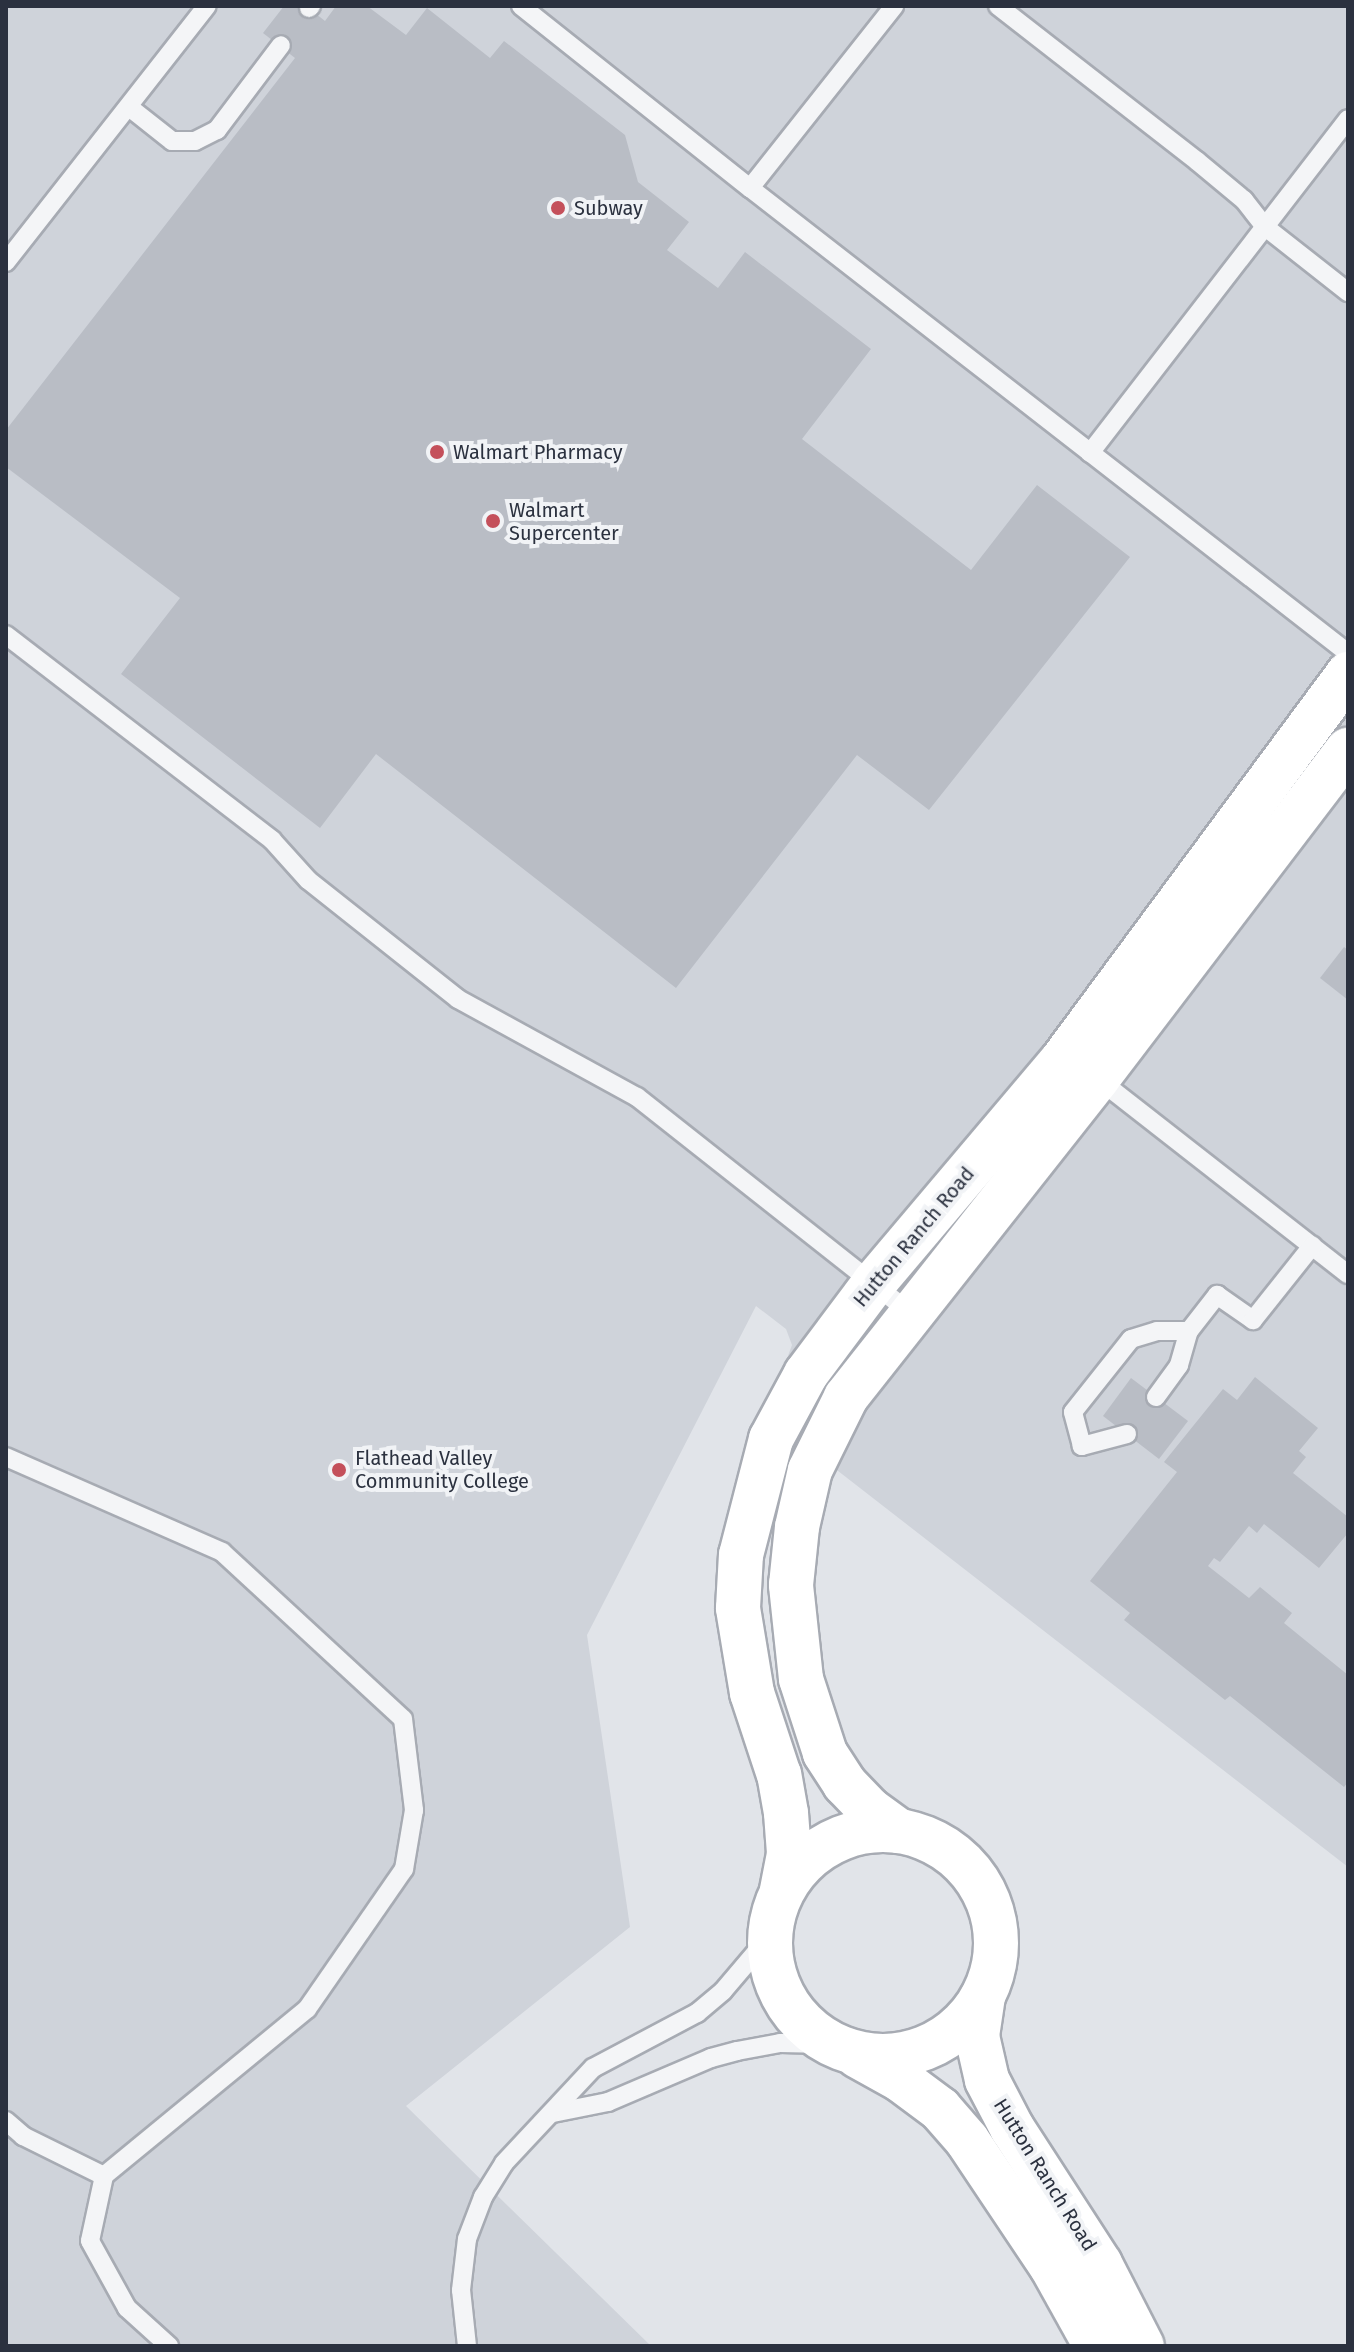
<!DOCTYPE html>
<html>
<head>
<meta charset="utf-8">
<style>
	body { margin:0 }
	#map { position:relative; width:1354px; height:2352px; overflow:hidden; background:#e1e4e9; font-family:"Fira Sans",sans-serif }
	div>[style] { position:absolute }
	.built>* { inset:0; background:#cfd3da }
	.building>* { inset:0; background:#b9bdc5 }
	.roads { filter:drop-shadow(2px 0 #a7abb3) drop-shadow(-2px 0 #a7abb3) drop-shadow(0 2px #a7abb3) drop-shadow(0 -2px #a7abb3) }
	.service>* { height:18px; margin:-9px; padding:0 9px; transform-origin:9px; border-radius:9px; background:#f4f5f7 }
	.secondary>* { height:44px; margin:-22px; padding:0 22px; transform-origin:22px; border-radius:22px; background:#fff }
	.secondary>.ring { margin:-22px; padding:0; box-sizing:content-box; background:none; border:44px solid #fff; border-radius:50% }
	.dots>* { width:22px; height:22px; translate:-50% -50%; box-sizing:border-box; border:4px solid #f1f3f6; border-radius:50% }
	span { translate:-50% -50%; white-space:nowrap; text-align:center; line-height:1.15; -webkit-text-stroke:8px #f1f3f6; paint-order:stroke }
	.poi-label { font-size:20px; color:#2b313f }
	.left { translate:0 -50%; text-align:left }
	.street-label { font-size:20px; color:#2b313f }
	.frame { position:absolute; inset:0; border:8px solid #2b313f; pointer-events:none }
</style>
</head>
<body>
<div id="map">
	<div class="built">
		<i style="clip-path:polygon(6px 6px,1348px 6px,1348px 1867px,766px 1415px,792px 1345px,786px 1329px,756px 1306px,587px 1635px,630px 1927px,406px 2106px,651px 2346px,6px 2346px)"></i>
	</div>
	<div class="building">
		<i style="clip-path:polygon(284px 6px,306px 6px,325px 21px,336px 6px,367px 6px,406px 35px,427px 8px,490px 58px,504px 41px,625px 135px,638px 182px,689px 222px,667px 250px,718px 288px,745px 252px,871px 349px,802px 439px,971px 570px,1037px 485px,1130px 557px,929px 810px,857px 755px,676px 988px,376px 754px,320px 828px,121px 674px,180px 598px,6px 467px,6px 430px,295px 58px,263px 33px)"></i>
		<i style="clip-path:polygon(1344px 947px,1348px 950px,1348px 1000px,1320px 978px)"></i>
		<i style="clip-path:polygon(1255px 1377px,1318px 1428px,1299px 1451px,1306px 1457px,1293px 1473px,1348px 1517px,1348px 1533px,1319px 1568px,1264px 1524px,1257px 1533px,1249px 1526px,1220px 1562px,1214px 1558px,1208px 1566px,1249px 1598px,1260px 1587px,1292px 1613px,1284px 1623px,1348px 1675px,1348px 1782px,1344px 1787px,1230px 1696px,1225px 1700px,1124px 1620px,1130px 1613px,1090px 1581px,1177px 1472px,1164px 1462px,1223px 1389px,1237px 1400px)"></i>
		<i style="clip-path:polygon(1131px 1378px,1188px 1421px,1159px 1459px,1103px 1416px)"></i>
	</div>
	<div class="roads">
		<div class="service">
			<i style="left:521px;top:6px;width:293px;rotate:38.5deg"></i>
			<i style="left:750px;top:188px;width:232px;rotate:-51.6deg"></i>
			<i style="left:998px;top:6px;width:252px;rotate:37.9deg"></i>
			<i style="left:1197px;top:161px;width:61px;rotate:39.7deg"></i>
			<i style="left:1244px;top:200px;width:33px;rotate:52deg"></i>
			<i style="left:1264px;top:226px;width:107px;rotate:38.2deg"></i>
			<i style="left:309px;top:8px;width:3px;rotate:-45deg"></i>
			<i style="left:129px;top:107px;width:55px;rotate:38.3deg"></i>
			<i style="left:172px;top:141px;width:23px"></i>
			<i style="left:195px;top:141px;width:25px;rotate:-27deg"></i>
			<i style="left:217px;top:130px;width:106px;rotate:-53deg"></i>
			<i style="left:750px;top:188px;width:758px;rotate:37.87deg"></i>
			<i style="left:6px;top:262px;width:325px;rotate:-51.9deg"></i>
			<i style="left:1090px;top:453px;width:422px;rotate:-52.3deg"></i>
			<i style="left:6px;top:635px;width:336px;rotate:37.6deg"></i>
			<i style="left:272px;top:840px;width:54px;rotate:48deg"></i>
			<i style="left:308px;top:880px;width:191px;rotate:38.4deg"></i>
			<i style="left:458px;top:999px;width:204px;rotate:28.7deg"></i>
			<i style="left:637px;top:1097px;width:350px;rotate:38.3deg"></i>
			<i style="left:1098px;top:1079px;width:317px;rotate:38deg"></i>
			<i style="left:1156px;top:1397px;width:39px;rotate:-54deg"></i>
			<i style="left:1179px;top:1365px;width:35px;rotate:-74deg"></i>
			<i style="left:1127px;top:1434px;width:47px;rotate:165.1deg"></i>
			<i style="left:1082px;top:1446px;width:35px;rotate:-105deg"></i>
			<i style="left:1073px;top:1412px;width:93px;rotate:-51.5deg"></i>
			<i style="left:1131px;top:1339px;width:27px;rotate:-17deg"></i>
			<i style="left:1157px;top:1331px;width:32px"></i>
			<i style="left:1189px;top:1331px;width:46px;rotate:-52.1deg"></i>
			<i style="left:1217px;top:1295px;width:44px;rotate:34.8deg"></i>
			<i style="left:1253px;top:1320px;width:95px;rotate:-51.4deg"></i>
			<i style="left:6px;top:1457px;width:236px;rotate:23.7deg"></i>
			<i style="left:222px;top:1552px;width:246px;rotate:42.7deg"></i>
			<i style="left:403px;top:1719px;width:92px;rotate:83.1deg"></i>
			<i style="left:414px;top:1810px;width:60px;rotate:99.6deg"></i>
			<i style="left:404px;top:1869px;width:170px;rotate:124.7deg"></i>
			<i style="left:307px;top:2009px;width:263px;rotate:140.6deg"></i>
			<i style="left:104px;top:2176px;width:66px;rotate:102.2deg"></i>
			<i style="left:90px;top:2241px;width:77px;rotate:61.1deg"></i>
			<i style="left:127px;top:2308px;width:57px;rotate:42.1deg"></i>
			<i style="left:553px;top:2113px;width:56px;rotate:-11.3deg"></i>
			<i style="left:608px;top:2102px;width:112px;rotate:-23.1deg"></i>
			<i style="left:711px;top:2058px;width:27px;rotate:-15deg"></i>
			<i style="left:737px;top:2051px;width:44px;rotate:-10.5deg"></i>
			<i style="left:780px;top:2043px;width:48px;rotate:1.2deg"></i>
			<i style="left:6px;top:2121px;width:23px;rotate:41deg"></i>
			<i style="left:23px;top:2136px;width:90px;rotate:26.3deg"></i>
			<i style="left:467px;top:2346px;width:56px;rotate:-96.1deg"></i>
			<i style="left:461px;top:2290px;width:51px;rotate:-83.3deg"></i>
			<i style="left:467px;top:2239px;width:45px;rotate:-69.1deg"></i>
			<i style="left:483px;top:2197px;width:40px;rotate:-58deg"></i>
			<i style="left:504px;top:2163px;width:130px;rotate:-46.9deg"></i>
			<i style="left:593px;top:2068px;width:118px;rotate:-27.9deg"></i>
			<i style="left:697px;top:2013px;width:34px;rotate:-40deg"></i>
			<i style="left:723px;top:1991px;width:71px;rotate:-49.6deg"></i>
		</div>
		<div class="secondary">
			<i class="ring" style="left:770px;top:1830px;width:182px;height:182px"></i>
			<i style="left:899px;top:1831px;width:37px;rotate:-144deg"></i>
			<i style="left:869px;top:1809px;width:35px;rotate:-134deg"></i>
			<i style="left:845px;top:1784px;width:37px;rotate:-123deg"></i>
			<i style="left:825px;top:1753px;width:78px;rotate:-108deg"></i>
			<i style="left:801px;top:1679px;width:95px;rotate:-96.1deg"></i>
			<i style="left:791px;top:1585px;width:58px;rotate:-84.1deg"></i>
			<i style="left:797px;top:1527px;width:58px;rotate:-77.2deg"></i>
			<i style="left:810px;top:1470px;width:81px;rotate:-63.7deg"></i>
			<i style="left:846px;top:1397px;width:405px;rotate:-51.7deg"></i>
			<i style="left:1097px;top:1079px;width:414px;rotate:-52.7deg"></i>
			<i style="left:782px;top:1890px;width:38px;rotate:-79deg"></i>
			<i style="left:789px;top:1853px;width:40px;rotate:-94.3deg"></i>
			<i style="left:786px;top:1813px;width:39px;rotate:-100deg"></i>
			<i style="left:779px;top:1775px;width:86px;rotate:-108.2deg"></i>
			<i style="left:752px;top:1693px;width:86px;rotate:-99.4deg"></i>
			<i style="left:738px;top:1608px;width:53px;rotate:-86.8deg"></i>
			<i style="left:741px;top:1555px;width:120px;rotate:-75.5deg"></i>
			<i style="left:771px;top:1439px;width:74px;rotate:-61.7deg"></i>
			<i style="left:806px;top:1374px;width:114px;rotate:-53.2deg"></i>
			<i style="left:874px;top:1283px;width:289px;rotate:-49.8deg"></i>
			<i style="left:1061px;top:1062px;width:483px;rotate:-53.5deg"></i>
			<i style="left:983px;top:1996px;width:40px;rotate:98.5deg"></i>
			<i style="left:977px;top:2036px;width:45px;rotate:77.2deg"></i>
			<i style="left:987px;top:2080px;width:54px;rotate:62.5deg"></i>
			<i style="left:1012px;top:2128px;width:162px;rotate:57.1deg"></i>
			<i style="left:1100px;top:2264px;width:92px;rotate:62.9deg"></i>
			<i style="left:858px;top:2056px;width:49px;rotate:29.2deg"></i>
			<i style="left:901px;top:2080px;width:49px;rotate:36.6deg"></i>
			<i style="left:940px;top:2109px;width:41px;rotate:48.9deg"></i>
			<i style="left:967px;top:2140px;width:153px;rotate:56.2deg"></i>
			<i style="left:1052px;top:2267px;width:90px;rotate:60.9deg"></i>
		</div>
	</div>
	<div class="dots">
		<i style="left:558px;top:208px;background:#c4505b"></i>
		<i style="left:437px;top:452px;background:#c4505b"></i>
		<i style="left:493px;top:521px;background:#c4505b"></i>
		<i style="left:339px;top:1470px;background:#c4505b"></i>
	</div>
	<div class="poi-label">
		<span class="left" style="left:574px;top:208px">Subway</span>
		<span class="left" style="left:453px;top:452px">Walmart Pharmacy</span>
		<span class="left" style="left:509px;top:522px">Walmart<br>Supercenter</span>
		<span class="left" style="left:355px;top:1470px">Flathead Valley<br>Community College</span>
	</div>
	<div class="street-label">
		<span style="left:914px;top:1237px;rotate:-50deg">Hutton Ranch Road</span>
		<span style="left:1045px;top:2175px;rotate:58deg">Hutton Ranch Road</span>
	</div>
	<div class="frame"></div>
</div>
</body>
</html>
